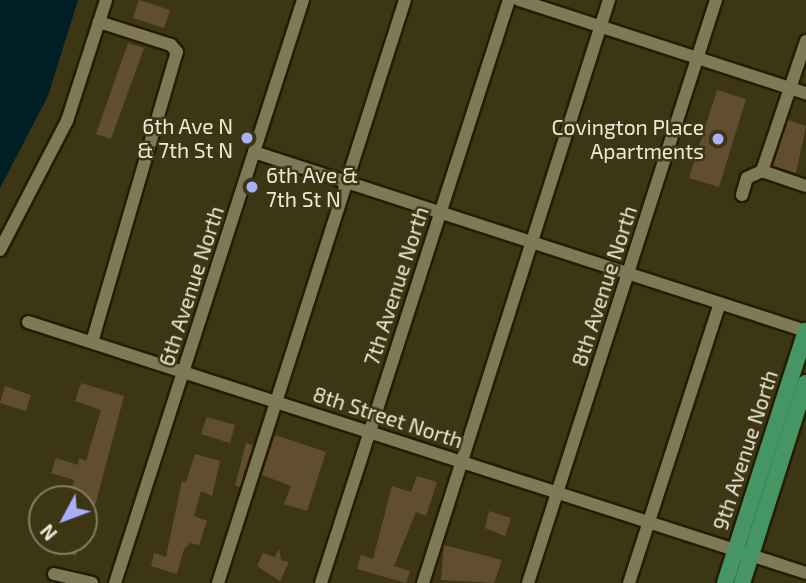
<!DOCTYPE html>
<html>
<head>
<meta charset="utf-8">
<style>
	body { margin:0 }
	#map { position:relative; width:806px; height:583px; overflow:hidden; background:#3d3615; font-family:"Exo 2",sans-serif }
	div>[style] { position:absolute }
	.water>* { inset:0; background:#001e26 }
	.building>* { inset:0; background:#614e31 }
	.roads { filter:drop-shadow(2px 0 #241d00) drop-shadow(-2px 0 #241d00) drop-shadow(0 2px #241d00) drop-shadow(0 -2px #241d00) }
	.minor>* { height:12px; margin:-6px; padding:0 6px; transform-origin:6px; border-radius:6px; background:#807957 }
	.major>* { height:16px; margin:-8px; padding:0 8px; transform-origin:8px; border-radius:8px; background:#469665 }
	.dots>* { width:19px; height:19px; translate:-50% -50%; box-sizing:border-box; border:4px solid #3d3615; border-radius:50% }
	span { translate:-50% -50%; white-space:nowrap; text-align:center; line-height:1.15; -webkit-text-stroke:5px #3d3615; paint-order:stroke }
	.poi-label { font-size:21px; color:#ece9d6 }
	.right { translate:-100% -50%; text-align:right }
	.left { translate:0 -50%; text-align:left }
	.street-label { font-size:21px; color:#ece9d6 }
	.north { position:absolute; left:28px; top:485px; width:70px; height:70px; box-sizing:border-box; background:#3d3615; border:2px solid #837e62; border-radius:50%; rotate:229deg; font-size:19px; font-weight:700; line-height:28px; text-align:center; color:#ece9d6 }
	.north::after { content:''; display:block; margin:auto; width:24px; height:32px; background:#a8b0fc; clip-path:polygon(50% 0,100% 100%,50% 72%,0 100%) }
</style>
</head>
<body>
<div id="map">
	<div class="water">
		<i style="clip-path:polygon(0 0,78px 0,48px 96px,0 188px)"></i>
	</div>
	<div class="building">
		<i style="clip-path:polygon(139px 0,170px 10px,164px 28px,133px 18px)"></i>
		<i style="clip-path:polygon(128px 43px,144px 48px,111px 139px,96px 134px)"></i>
		<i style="clip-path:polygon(717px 90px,746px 99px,719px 187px,689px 178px)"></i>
		<i style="clip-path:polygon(788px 120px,806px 126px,796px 173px,773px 166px)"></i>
		<i style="clip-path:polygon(81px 383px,124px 396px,94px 510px,84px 507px,84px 499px,69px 499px,74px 480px,51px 473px,56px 458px,78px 465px,79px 458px,86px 461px,101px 410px,75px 401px)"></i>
		<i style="clip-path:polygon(5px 386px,31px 395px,26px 411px,0 403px)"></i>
		<i style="clip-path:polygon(207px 417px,235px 425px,230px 443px,201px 434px)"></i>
		<i style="clip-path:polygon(275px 435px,326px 452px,307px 511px,284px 504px,291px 486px,262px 475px)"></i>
		<i style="clip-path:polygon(246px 443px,253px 445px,240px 487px,235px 486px)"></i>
		<i style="clip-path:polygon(195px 454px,220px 461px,212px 496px,201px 491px,194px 516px,207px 521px,199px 545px,190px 543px,184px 549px,177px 574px,151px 566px,154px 553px,166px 557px,182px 481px,186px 482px)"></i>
		<i style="clip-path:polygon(417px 476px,437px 482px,426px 516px,416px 512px,394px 566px,410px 571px,406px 583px,357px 569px,361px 555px,373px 559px,392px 486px,411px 492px)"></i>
		<i style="clip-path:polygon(489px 511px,511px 518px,505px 536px,485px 528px)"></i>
		<i style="clip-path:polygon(37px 541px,80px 541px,76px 556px)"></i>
		<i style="clip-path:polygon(444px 545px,502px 560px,494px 583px,441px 580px)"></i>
		<i style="clip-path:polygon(279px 548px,281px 560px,289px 562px,280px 581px,257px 566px,263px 553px,275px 557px)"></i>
	</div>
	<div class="roads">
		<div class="minor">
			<i style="left:519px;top:0;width:302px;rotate:18deg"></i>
			<i style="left:806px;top:41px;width:137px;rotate:108.7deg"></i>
			<i style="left:762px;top:171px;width:46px;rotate:18.8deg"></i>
			<i style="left:254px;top:152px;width:580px;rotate:17.97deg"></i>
			<i style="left:742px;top:195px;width:18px;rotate:-74deg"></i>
			<i style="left:747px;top:178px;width:17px;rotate:-25deg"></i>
			<i style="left:0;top:250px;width:145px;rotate:-62.6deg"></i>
			<i style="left:67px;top:121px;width:127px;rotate:-72.1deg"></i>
			<i style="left:28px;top:322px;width:817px;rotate:17.88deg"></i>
			<i style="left:92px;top:342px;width:302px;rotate:-73.7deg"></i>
			<i style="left:177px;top:52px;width:9px;rotate:-131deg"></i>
			<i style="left:171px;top:45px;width:76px;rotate:-162.3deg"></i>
			<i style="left:54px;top:574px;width:39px;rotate:13deg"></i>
			<i style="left:115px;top:583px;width:613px;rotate:-72.13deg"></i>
			<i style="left:218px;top:583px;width:612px;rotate:-72.22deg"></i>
			<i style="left:321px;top:583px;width:613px;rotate:-72.13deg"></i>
			<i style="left:423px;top:583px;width:612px;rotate:-72.31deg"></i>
			<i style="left:528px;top:583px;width:613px;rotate:-72.13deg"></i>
			<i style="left:629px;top:583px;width:294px;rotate:-72deg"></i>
		</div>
		<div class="major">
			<i style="left:725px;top:583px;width:265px;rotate:-72.2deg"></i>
			<i style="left:742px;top:583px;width:210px;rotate:-72.3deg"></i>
		</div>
	</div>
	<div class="dots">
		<i style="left:247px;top:138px;background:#a8b0fc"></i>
		<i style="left:718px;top:139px;background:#a8b0fc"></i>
		<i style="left:252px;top:187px;background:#a8b0fc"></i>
	</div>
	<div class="poi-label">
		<span class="right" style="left:233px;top:138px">6th Ave N<br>&amp; 7th St N</span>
		<span class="right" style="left:704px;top:139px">Covington Place<br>Apartments</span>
		<span class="left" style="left:266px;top:187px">6th Ave &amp;<br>7th St N</span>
	</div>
	<div class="street-label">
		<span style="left:191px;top:286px;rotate:-72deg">6th Avenue North</span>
		<span style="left:396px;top:286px;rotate:-72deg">7th Avenue North</span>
		<span style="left:604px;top:286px;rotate:-72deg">8th Avenue North</span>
		<span style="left:388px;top:417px;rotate:18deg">8th Street North</span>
		<span style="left:745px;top:450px;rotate:-72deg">9th Avenue North</span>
	</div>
	<div class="north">N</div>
</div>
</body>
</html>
